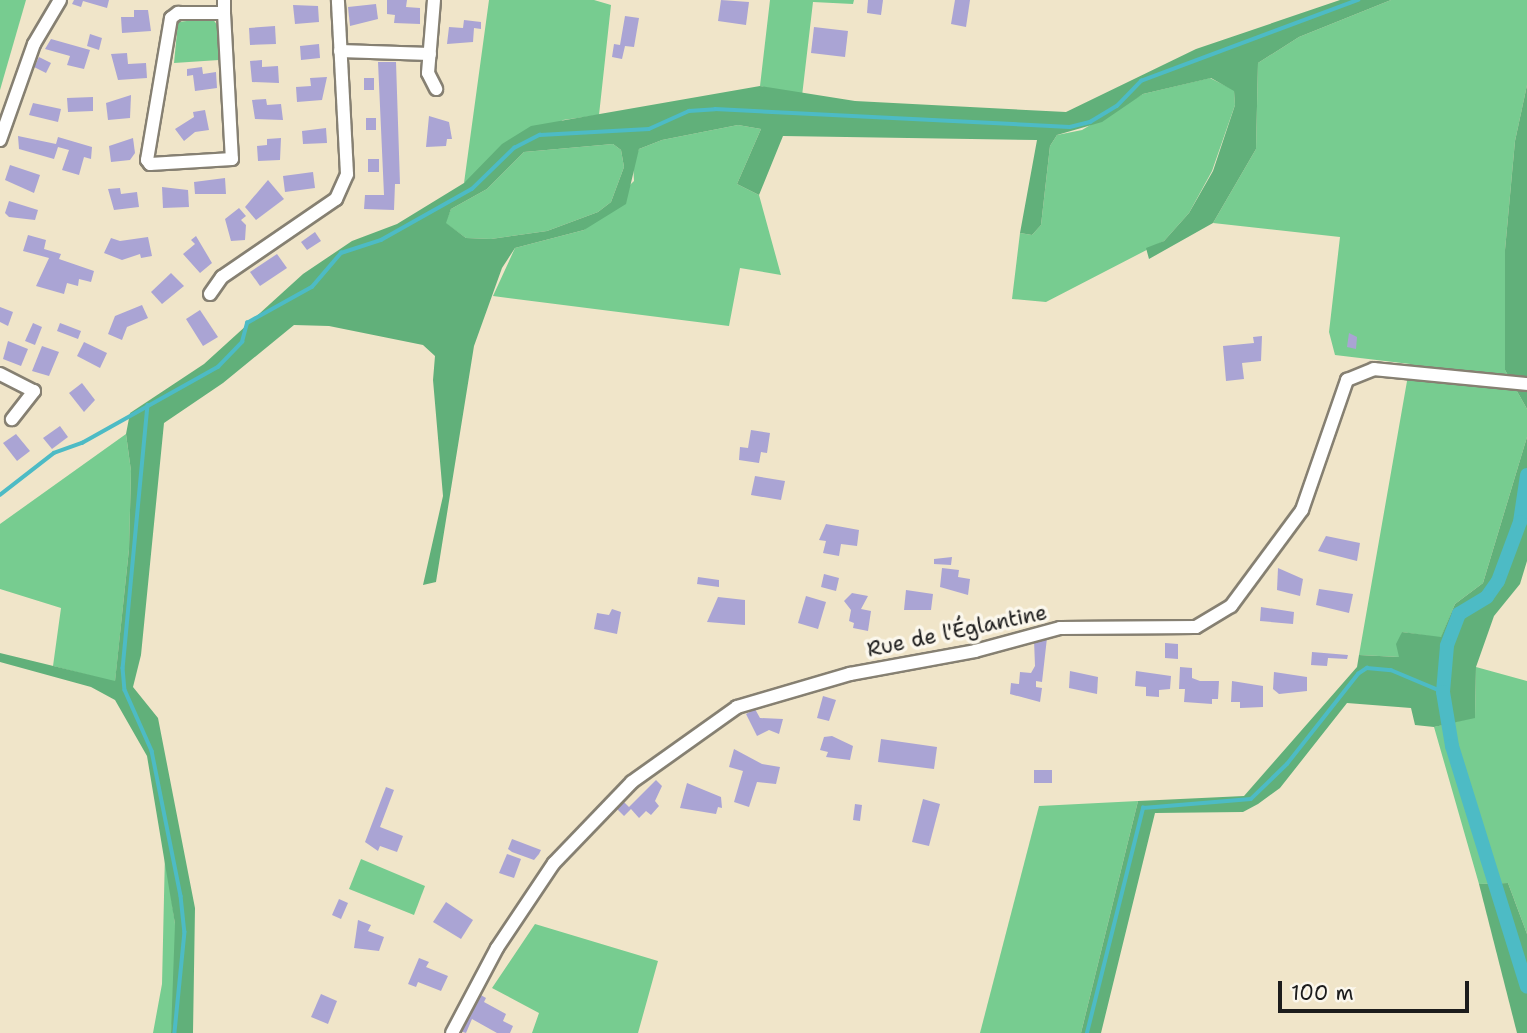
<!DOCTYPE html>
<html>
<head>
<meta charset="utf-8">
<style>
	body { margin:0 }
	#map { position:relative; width:1527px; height:1033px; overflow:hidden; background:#f0e5c9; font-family:"Shantell Sans",sans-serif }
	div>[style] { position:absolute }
	.green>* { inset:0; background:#77cc90 }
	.forest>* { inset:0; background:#61b07a }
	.stream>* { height:3.5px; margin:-1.75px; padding:0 1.75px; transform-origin:1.75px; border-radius:1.75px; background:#4dbbc5 }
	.canal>* { height:14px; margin:-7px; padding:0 7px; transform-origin:7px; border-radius:7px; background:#4dbbc5 }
	.building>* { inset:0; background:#aaa4d4 }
	.roads { filter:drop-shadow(2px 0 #868072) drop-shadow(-2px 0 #868072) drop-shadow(0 2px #868072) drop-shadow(0 -2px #868072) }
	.street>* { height:12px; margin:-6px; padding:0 6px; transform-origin:6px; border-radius:6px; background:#fff }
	span { translate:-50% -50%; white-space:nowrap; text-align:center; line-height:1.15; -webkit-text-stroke:7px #fbf7ec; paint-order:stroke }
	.street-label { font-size:21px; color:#1c1c1c }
	.scale { position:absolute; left:1278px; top:981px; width:191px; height:32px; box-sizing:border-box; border:4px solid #1c1c1c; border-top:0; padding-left:9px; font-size:21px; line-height:24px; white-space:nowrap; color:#1c1c1c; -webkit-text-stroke:5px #fbf7ec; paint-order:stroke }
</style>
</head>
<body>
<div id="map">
	<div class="green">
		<i style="clip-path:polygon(0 0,26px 0,0 90px)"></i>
		<i style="clip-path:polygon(489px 0,594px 0,611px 5px,599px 115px,563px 120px,464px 183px)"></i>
		<i style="clip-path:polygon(770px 0,854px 0,853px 4px,813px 2px,802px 96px,760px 86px)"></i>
		<i style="clip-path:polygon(1391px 0,1527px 0,1527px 85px,1515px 141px,1505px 250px,1505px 370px,1527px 409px,1527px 437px,1483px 583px,1455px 604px,1441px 638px,1402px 632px,1399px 657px,1359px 655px,1410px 364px,1335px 355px,1329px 332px,1340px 237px,1213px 223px,1256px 149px,1258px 63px,1299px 37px)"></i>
		<i style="clip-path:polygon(212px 18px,218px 26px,219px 60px,174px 63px,178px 22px)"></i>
		<i style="clip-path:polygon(1210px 78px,1234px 90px,1235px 105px,1212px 171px,1189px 213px,1164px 241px,1046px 302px,1012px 299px,1020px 233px,1032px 235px,1041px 225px,1050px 146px,1057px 135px,1082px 130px,1143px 94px)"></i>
		<i style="clip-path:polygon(738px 125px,761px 129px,737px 184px,759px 195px,781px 275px,740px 268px,729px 326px,493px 296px,515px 248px,584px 230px,634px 181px,633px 162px,639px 149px,662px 140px)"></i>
		<i style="clip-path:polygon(613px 144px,621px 150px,624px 167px,611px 202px,598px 212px,547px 231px,491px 239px,466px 238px,445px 223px,451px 209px,487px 189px,524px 152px)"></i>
		<i style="clip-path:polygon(126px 434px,131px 471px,129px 549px,115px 682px,53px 666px,61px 608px,0 589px,0 524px)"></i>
		<i style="clip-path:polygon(1476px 667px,1527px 681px,1527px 934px,1508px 883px,1479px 884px,1434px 727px,1475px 717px)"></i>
		<i style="clip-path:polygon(1138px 801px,1081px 1033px,980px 1033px,1039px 806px)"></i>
		<i style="clip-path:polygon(165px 853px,175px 924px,176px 984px,171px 1033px,153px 1033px,162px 984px)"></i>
		<i style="clip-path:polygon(361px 859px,425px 886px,414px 915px,349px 889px)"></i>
		<i style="clip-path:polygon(535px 924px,658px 961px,638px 1033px,532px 1033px,539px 1013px,492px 988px)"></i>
	</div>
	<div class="forest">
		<i style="clip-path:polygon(evenodd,1340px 0,1391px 0,1299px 37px,1258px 63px,1256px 149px,1213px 223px,1149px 259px,1146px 248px,1164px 241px,1189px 213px,1213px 171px,1235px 105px,1234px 91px,1211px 78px,1143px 94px,1102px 122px,1057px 135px,1050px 146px,1041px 225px,1032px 235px,1020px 233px,1037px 140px,783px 136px,759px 195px,737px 184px,761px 129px,738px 125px,662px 140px,639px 149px,626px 204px,584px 230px,515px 248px,502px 268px,474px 346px,436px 582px,423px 585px,443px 496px,433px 380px,435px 356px,423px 345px,329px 326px,294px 325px,223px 383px,164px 423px,141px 655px,133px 687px,158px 718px,195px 908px,193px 1033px,171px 1033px,175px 924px,147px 756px,115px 700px,91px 687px,0 662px,0 653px,115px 681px,129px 549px,131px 471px,126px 434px,130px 413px,204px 364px,303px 274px,352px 241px,397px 224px,464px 183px,502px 144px,531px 126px,760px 86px,855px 101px,1066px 112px,1196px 49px,1340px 0,613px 144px,621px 150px,624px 167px,611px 202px,598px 212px,547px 231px,491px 239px,466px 238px,446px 223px,451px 209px,487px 189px,524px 152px,613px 144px)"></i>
		<i style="clip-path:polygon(1527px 85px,1527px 409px,1505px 370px,1505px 250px,1515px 141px)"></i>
		<i style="clip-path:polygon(1527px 437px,1527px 561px,1520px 584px,1494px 616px,1476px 667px,1475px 718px,1434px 727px,1415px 725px,1411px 708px,1347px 703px,1280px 788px,1258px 804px,1243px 812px,1155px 813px,1101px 1033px,1081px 1033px,1138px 801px,1244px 796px,1357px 667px,1359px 655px,1399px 657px,1396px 644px,1402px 632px,1441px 637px,1455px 604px,1483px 583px)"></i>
		<i style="clip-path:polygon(1508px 883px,1527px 934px,1527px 1033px,1517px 1033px,1479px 884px)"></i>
	</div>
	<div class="stream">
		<i style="left:148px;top:405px;width:264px;rotate:95.4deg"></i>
		<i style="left:123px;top:668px;width:22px;rotate:85deg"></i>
		<i style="left:125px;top:690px;width:67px;rotate:66.1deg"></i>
		<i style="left:152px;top:751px;width:148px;rotate:78.7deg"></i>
		<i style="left:181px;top:896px;width:36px;rotate:84deg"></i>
		<i style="left:185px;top:932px;width:101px;rotate:95.7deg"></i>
		<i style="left:0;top:495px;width:68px;rotate:-37.9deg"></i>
		<i style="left:54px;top:453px;width:30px;rotate:-20deg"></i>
		<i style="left:82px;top:443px;width:156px;rotate:-29.2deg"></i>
		<i style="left:218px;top:367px;width:35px;rotate:-46deg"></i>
		<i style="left:242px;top:342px;width:20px;rotate:-75deg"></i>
		<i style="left:247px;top:323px;width:74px;rotate:-29deg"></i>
		<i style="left:312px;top:287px;width:45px;rotate:-49.5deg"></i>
		<i style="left:341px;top:253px;width:42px;rotate:-18deg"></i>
		<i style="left:381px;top:240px;width:104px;rotate:-29.3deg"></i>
		<i style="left:472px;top:189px;width:59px;rotate:-44.3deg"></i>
		<i style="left:514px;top:148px;width:29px;rotate:-27deg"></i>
		<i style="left:540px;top:135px;width:109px;rotate:-3.2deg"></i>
		<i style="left:649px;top:129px;width:44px;rotate:-24.2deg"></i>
		<i style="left:689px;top:111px;width:26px;rotate:-4deg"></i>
		<i style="left:715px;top:109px;width:355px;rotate:2.9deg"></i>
		<i style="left:1070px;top:127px;width:21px;rotate:-14deg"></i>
		<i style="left:1090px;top:122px;width:31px;rotate:-31deg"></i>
		<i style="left:1117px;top:106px;width:35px;rotate:-46deg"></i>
		<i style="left:1141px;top:81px;width:232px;rotate:-20.5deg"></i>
		<i style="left:1087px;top:1033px;width:232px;rotate:-76deg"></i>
		<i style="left:1143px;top:808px;width:108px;rotate:-4.8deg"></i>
		<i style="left:1251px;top:799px;width:50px;rotate:-44.2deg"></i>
		<i style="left:1287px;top:764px;width:115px;rotate:-51.7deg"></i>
		<i style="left:1358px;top:674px;width:11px;rotate:-34deg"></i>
		<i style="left:1367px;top:668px;width:24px;rotate:5deg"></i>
		<i style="left:1391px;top:670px;width:56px;rotate:22.9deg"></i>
	</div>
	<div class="canal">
		<i style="left:1527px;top:475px;width:48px;rotate:98.5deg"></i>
		<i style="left:1520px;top:522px;width:63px;rotate:110.4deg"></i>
		<i style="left:1498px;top:581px;width:19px;rotate:125deg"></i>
		<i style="left:1487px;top:597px;width:33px;rotate:149deg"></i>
		<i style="left:1459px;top:614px;width:34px;rotate:111deg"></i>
		<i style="left:1447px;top:646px;width:46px;rotate:95deg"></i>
		<i style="left:1443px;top:692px;width:55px;rotate:80.5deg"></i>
		<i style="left:1452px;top:746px;width:252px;rotate:72.7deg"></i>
	</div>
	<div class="building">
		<i style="clip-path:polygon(74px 0,109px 0,107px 8px,83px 1px,81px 7px,72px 4px)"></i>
		<i style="clip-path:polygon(387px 0,407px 0,406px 7px,420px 8px,420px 24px,394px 23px,395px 15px,387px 14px)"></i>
		<i style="clip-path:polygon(721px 0,749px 2px,746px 25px,718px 21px)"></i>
		<i style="clip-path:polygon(868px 0,883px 0,881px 15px,867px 13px)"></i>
		<i style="clip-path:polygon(955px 0,970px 0,966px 27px,951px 24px)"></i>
		<i style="clip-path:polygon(376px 4px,378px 19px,350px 26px,348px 7px)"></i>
		<i style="clip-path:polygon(293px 5px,318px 6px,319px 22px,295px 24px)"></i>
		<i style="clip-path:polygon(134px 10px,148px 10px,151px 31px,122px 33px,121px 17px,134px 17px)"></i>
		<i style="clip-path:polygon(625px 16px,639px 18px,634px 47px,625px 46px,622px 59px,612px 57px,614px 44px,620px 45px)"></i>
		<i style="clip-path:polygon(464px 20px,481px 22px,481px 29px,474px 28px,473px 42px,447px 44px,449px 27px,463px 28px)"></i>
		<i style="clip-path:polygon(275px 26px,276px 44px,250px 45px,249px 28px)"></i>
		<i style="clip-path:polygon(814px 27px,848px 31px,845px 57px,811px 53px)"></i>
		<i style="clip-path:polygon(90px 34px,102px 38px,99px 50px,87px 46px)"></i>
		<i style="clip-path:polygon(51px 39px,90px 50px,84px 69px,67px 65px,70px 56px,45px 49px)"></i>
		<i style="clip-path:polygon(319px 44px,320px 58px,301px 60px,300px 46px)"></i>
		<i style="clip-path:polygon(127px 53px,128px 64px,146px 63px,147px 78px,118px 80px,111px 54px)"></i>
		<i style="clip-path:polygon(39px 57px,51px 63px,46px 73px,34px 67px)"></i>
		<i style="clip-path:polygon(262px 60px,262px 67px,278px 66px,279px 83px,252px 82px,250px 61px)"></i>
		<i style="clip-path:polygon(378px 62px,396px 62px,400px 184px,395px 184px,394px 210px,364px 209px,365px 195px,384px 195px)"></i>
		<i style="clip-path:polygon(202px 67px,203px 74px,216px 72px,217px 88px,195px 91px,193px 75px,187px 76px,187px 69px)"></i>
		<i style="clip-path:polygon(327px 77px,322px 100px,297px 102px,296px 87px,311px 86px,310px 78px)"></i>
		<i style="clip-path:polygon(364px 78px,374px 78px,374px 90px,364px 90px)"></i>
		<i style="clip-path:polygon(131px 95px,130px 118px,108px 120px,106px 103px)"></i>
		<i style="clip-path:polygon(93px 97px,93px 111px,68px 112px,67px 98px)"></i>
		<i style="clip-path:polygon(266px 99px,267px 105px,281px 104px,283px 120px,255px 119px,252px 100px)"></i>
		<i style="clip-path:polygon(33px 103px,61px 109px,58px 122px,29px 115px)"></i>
		<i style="clip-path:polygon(205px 110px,209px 130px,195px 132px,184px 141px,175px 129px,194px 117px,193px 112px)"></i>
		<i style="clip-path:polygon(429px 116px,449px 122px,452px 139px,447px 139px,446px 146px,426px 147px)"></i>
		<i style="clip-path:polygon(366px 118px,376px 118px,376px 130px,366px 130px)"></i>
		<i style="clip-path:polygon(326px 128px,327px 143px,303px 144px,302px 131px)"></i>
		<i style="clip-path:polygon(18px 136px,56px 144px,58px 137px,92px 147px,91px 159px,84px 157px,79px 175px,62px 170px,69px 150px,58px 147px,54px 159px,19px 149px)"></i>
		<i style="clip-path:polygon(133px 138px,135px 153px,130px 160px,111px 162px,109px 146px)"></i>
		<i style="clip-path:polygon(281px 138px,280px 160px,258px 161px,257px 146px,267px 145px,267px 139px)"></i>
		<i style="clip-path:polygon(368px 159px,379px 159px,379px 172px,368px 172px)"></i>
		<i style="clip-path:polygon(10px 165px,40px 175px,34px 193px,5px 180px)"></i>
		<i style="clip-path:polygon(313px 172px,315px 188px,285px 192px,283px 176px)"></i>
		<i style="clip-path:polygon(225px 178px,226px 194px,195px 194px,194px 182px)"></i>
		<i style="clip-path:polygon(268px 180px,284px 199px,256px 220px,245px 207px)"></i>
		<i style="clip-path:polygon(162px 187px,188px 190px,189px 207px,163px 208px)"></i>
		<i style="clip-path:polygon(120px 188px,121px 194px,137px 192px,139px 207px,114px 210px,108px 189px)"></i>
		<i style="clip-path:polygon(9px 201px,38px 210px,35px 220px,9px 217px,5px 213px)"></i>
		<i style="clip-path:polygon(239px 208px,246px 216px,241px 220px,246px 225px,245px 240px,231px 241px,225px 219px)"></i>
		<i style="clip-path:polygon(315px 232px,321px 241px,307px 250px,301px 242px)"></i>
		<i style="clip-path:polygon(28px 235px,46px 240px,44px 249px,61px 254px,59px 259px,94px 271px,91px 282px,79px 279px,78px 286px,67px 283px,64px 294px,36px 286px,49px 258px,23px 251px)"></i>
		<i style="clip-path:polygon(196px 236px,212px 263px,200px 273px,183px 254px,195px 244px,191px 240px)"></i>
		<i style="clip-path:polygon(148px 237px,152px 256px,141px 258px,140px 254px,122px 260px,104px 253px,111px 238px,120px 241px)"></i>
		<i style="clip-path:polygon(277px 254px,287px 268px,260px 286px,250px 272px)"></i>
		<i style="clip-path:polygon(171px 273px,184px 286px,162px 304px,151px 292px)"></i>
		<i style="clip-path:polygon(142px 305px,148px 318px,127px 327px,122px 340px,108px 334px,115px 316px)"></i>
		<i style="clip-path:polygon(0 307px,13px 312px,8px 326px,0 322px)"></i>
		<i style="clip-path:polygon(200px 310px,218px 337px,203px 346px,186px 319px)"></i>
		<i style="clip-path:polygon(33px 323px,42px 327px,35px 345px,25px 341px)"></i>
		<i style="clip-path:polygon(60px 323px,81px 331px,78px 339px,57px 331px)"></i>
		<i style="clip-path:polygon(1349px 333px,1357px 337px,1356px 349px,1347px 347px)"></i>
		<i style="clip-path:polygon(1262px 336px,1261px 361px,1242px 363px,1244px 379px,1226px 381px,1223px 346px,1254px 343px,1253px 337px)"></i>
		<i style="clip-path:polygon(8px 341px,28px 349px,21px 366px,3px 359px)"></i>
		<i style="clip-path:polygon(84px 342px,107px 353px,100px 368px,77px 356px)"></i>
		<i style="clip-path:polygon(42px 346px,59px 352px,49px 376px,32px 371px)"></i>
		<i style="clip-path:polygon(82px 383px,95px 400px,84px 412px,69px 393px)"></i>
		<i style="clip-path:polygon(60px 426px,68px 437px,52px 449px,43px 438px)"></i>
		<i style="clip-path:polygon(751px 430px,770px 433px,767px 453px,761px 452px,759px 463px,739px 460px,740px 447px,748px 448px)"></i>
		<i style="clip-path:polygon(16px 434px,30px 451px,17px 461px,3px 443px)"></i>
		<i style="clip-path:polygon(755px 476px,785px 481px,781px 500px,751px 495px)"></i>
		<i style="clip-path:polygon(826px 524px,859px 530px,857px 546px,841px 544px,839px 556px,823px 553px,826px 541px,819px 540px)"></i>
		<i style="clip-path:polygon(1326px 536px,1360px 543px,1357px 561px,1318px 551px)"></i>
		<i style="clip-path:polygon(952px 557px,951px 565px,934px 564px,934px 559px)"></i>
		<i style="clip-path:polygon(942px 568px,959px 570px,958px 577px,970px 579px,968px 595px,940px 587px)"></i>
		<i style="clip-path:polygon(1278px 568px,1303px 579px,1300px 596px,1277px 590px)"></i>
		<i style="clip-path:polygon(824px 574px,839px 578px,836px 591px,821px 587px)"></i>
		<i style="clip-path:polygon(698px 577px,719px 580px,719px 587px,697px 584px)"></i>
		<i style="clip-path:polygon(1319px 589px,1353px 594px,1349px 613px,1316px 605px)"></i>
		<i style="clip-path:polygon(906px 590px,933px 594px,931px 610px,904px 610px)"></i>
		<i style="clip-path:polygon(852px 593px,868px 596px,861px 609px,871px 611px,868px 631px,853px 628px,854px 623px,849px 621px,851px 610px,844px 601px)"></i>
		<i style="clip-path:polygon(806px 596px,826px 602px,818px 629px,798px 623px)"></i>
		<i style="clip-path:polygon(718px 597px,745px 600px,745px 625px,707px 622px)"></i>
		<i style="clip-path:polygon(1261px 607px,1294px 612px,1293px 624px,1260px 621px)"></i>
		<i style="clip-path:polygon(612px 609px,621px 612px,617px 634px,594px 629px,597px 613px,609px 615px)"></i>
		<i style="clip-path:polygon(1047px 638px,1042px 682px,1036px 681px,1036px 687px,1042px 688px,1040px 702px,1010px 694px,1011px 683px,1019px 684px,1020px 672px,1031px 673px,1035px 666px,1034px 640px)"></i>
		<i style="clip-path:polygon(1165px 643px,1178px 644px,1178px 659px,1165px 658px)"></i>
		<i style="clip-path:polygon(1312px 652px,1348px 655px,1347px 659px,1328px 658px,1327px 666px,1311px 665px)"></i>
		<i style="clip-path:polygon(1180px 667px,1192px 668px,1192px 678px,1200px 681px,1219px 681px,1218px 699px,1212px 699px,1212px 704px,1184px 702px,1185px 689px,1179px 689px)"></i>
		<i style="clip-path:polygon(1070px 671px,1098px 677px,1097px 694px,1069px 688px)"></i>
		<i style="clip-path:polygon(1136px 671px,1171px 676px,1170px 689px,1159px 690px,1159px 697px,1146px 696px,1146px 687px,1135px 686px)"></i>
		<i style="clip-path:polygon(1274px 672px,1307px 677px,1307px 691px,1279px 694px,1273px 689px)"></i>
		<i style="clip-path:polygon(1232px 681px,1263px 686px,1263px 707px,1240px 708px,1240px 702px,1231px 702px)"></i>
		<i style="clip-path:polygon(823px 696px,836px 700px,829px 721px,817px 718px)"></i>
		<i style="clip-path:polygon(755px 709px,760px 718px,783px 719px,779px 734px,769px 730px,757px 736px,746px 714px)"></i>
		<i style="clip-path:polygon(832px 736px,853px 746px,850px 760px,826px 757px,828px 752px,820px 750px,824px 737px)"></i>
		<i style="clip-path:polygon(881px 739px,937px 747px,934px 769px,878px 762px)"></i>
		<i style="clip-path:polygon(734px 749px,762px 764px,780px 767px,776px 784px,757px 782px,749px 807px,734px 802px,743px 771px,729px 767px)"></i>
		<i style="clip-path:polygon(1034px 770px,1052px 770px,1052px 783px,1034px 783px)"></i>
		<i style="clip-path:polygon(656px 780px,662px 786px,655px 801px,659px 806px,651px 815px,646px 811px,639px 818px,631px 809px,624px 816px,616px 808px,623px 801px,629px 807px)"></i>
		<i style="clip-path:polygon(687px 783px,721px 797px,722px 808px,718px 807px,716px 814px,680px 808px)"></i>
		<i style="clip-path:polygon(386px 787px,394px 790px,380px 827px,403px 836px,397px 852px,380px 846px,378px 851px,365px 842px)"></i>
		<i style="clip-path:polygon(923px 799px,940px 804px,929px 846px,912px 842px)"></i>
		<i style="clip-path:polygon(855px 804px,862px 805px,860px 821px,853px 820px)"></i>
		<i style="clip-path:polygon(512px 839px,541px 850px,539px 854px,534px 860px,512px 852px,508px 849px)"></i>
		<i style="clip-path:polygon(507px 854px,521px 859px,514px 878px,499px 873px)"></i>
		<i style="clip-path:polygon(339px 899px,348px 903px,341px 919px,332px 915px)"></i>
		<i style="clip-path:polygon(446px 902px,473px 920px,461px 939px,433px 922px)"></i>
		<i style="clip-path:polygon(358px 920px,371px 925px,368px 931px,384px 937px,379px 951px,354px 948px)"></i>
		<i style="clip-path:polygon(419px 958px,429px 962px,426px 967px,448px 976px,441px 991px,418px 982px,416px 987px,408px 984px)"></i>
		<i style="clip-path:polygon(321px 994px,337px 1001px,328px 1024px,311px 1017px)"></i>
		<i style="clip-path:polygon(479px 994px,486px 998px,484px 1002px,506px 1014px,503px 1021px,513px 1026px,510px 1033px,497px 1033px,472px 1019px,466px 1033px,460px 1031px)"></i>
	</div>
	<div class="roads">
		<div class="street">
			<i style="left:224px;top:0;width:13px;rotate:90deg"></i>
			<i style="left:224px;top:13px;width:146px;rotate:86.9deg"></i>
			<i style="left:232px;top:159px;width:82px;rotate:176.5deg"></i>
			<i style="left:150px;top:164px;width:5px;rotate:-127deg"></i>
			<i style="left:147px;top:160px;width:144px;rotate:-80.4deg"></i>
			<i style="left:171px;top:18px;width:9px;rotate:-36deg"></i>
			<i style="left:178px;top:13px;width:46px"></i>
			<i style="left:434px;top:0;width:73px;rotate:94.7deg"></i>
			<i style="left:428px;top:73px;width:18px;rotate:63deg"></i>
			<i style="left:340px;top:51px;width:90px;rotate:1.9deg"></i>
			<i style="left:0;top:140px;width:102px;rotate:-70.5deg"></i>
			<i style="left:34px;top:44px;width:51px;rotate:-59.4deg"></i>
			<i style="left:210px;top:294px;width:21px;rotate:-55deg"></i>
			<i style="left:222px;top:277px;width:138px;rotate:-34.4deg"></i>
			<i style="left:336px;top:199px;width:27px;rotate:-66deg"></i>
			<i style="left:347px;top:174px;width:174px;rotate:-93deg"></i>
			<i style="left:0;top:374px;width:38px;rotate:27deg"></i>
			<i style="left:34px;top:391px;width:36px;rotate:128deg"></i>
			<i style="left:452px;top:1033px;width:96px;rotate:-62.1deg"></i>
			<i style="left:497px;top:948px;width:102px;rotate:-56.2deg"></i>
			<i style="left:554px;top:863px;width:112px;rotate:-46.1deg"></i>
			<i style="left:632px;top:782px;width:129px;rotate:-35.5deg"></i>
			<i style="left:737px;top:707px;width:118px;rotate:-16.3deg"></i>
			<i style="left:850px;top:674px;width:127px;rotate:-10.4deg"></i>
			<i style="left:975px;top:651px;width:88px;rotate:-15.1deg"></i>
			<i style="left:1060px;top:628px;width:136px;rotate:-0.4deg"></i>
			<i style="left:1196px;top:627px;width:41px;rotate:-31deg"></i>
			<i style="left:1231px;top:606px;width:119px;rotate:-53.5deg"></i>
			<i style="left:1302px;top:510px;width:138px;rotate:-70.9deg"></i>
			<i style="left:1347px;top:380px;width:29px;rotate:-22deg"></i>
			<i style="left:1374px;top:369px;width:154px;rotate:5.6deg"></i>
		</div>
	</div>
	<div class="street-label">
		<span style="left:957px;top:631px;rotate:-12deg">Rue de l'Églantine</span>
	</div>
	<div class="scale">100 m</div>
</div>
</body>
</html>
